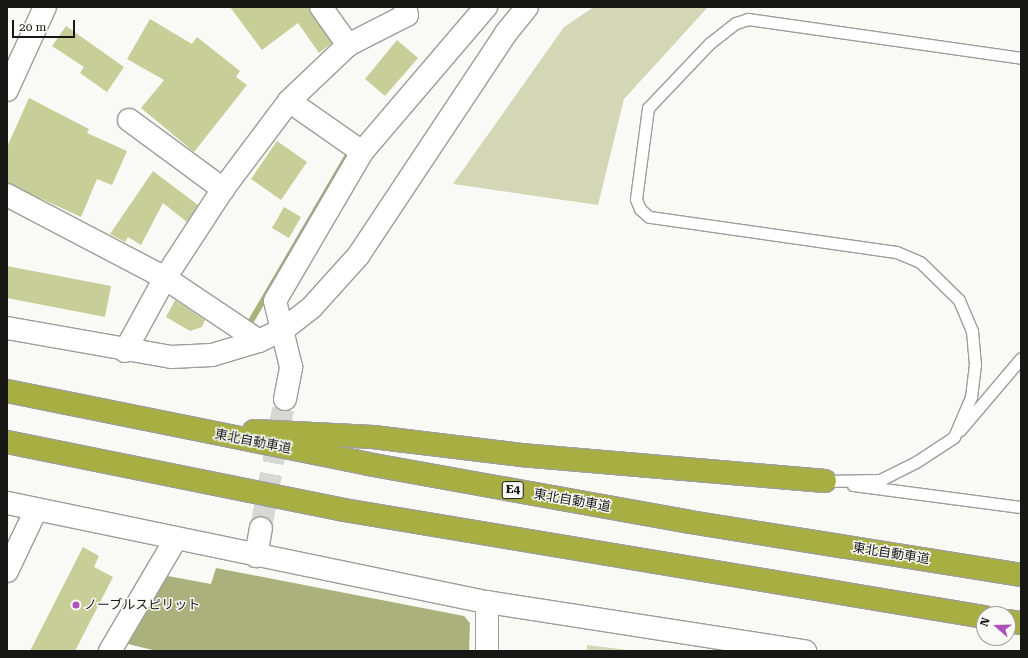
<!DOCTYPE html>
<html>
<head>
<meta charset="utf-8">
<style>
	body { margin:0 }
	#map { position:relative; width:1028px; height:658px; overflow:hidden; background:#f9faf6; font-family:"Roboto Serif","Noto Sans JP",serif }
	div>[style] { position:absolute }
	.green>* { inset:0; background:#d3d7b6 }
	.water>* { inset:0; background:#abb17c }
	.stream>* { height:6px; margin:-3px; padding:0 3px; transform-origin:3px; border-radius:3px; background:#abb17c }
	.building>* { inset:0; background:#c8ce98 }
	.minor-tunnel>* { height:22px; margin-top:-11px; transform-origin:0; background:repeating-linear-gradient(90deg,#d7d8d4 0 22px,transparent 0 33px) }
	.roads { filter:drop-shadow(1px 0 #9d9d9a) drop-shadow(-1px 0 #9d9d9a) drop-shadow(0 1px #9d9d9a) drop-shadow(0 -1px #9d9d9a) }
	.service>* { height:11px; margin:-5.5px; padding:0 5.5px; transform-origin:5.5px; border-radius:5.5px; background:#fff }
	.minor>* { height:22px; margin:-11px; padding:0 11px; transform-origin:11px; border-radius:11px; background:#fff }
	.tertiary>* { height:22px; margin:-11px; padding:0 11px; transform-origin:11px; border-radius:11px; background:#fff }
	.secondary>* { height:22px; margin:-11px; padding:0 11px; transform-origin:11px; border-radius:11px; background:#fff }
	.motorway>* { height:22px; margin:-11px; padding:0 11px; transform-origin:11px; border-radius:11px; background:#a7af43 }
	.dots>* { width:11px; height:11px; translate:-50% -50%; box-sizing:border-box; border:2px solid #f9faf6; border-radius:50% }
	span { translate:-50% -50%; white-space:nowrap; text-align:center; line-height:1.15; -webkit-text-stroke:3px #f9faf6; paint-order:stroke }
	.shield-label span { padding:1px 3px; background:#f9faf6; border:1px solid; border-radius:3px; -webkit-text-stroke-width:0 }
	.shield-label { font-size:12px; color:#171716; font-weight:700 }
	.street-label { font-size:13px; color:#171716 }
	.poi-label { font-size:13px; color:#171716 }
	.left { translate:0 -50%; text-align:left }
	.frame { position:absolute; inset:0; border:8px solid #171716; pointer-events:none }
	.north { position:absolute; left:976px; top:606px; width:40px; height:40px; box-sizing:border-box; background:#f9faf6; border:1px solid #9f9f9c; border-radius:50%; rotate:290deg; font-size:11px; font-weight:700; line-height:16px; text-align:center; color:#171716 }
	.north::after { content:''; display:block; margin:auto; width:14px; height:18px; background:#af51ba; clip-path:polygon(50% 0,100% 100%,50% 72%,0 100%) }
	.scale { position:absolute; left:12px; top:20px; width:63px; height:18px; box-sizing:border-box; border:2px solid #171716; border-top:0; padding-left:5px; font-size:12px; line-height:14px; white-space:nowrap; color:#171716; -webkit-text-stroke:3px #f9faf6; paint-order:stroke }
</style>
</head>
<body>
<div id="map">
	<div class="green">
		<i style="clip-path:polygon(594px 7px,708px 7px,624px 99px,598px 205px,453px 184px,564px 27px)"></i>
		<i style="clip-path:polygon(587px 645px,636px 651px,587px 651px)"></i>
	</div>
	<div class="water">
		<i style="clip-path:polygon(216px 568px,464px 616px,470px 623px,469px 651px,157px 651px,128px 644px,168px 576px,211px 584px)"></i>
	</div>
	<div class="stream">
		<i style="left:251px;top:321px;width:200px;rotate:-59.7deg"></i>
	</div>
	<div class="building">
		<i style="clip-path:polygon(230px 7px,309px 7px,332px 43px,319px 53px,298px 23px,262px 50px)"></i>
		<i style="clip-path:polygon(150px 19px,192px 44px,197px 37px,240px 71px,236px 77px,247px 85px,194px 152px,141px 108px,164px 80px,127px 59px)"></i>
		<i style="clip-path:polygon(66px 26px,124px 67px,107px 92px,80px 73px,84px 67px,52px 46px)"></i>
		<i style="clip-path:polygon(397px 40px,418px 58px,385px 96px,365px 79px)"></i>
		<i style="clip-path:polygon(29px 98px,89px 129px,87px 133px,127px 151px,112px 185px,97px 179px,81px 217px,7px 183px,7px 147px)"></i>
		<i style="clip-path:polygon(277px 141px,307px 162px,281px 200px,251px 179px)"></i>
		<i style="clip-path:polygon(153px 171px,198px 205px,187px 222px,163px 203px,141px 245px,128px 237px,125px 242px,110px 234px)"></i>
		<i style="clip-path:polygon(284px 207px,301px 217px,289px 238px,272px 228px)"></i>
		<i style="clip-path:polygon(7px 266px,111px 286px,105px 317px,7px 298px)"></i>
		<i style="clip-path:polygon(175px 300px,205px 320px,202px 327px,190px 331px,166px 317px)"></i>
		<i style="clip-path:polygon(83px 547px,99px 556px,94px 567px,113px 577px,75px 651px,30px 651px)"></i>
	</div>
	<div class="minor-tunnel">
		<i style="left:261px;top:528px;width:131px;rotate:-79.5deg"></i>
	</div>
	<div class="roads">
		<div class="service">
			<i style="left:960px;top:430px;width:94px;rotate:-49.7deg"></i>
			<i style="left:825px;top:481px;width:55px;rotate:-1deg"></i>
			<i style="left:880px;top:480px;width:40px;rotate:-26.6deg"></i>
			<i style="left:916px;top:462px;width:45px;rotate:-33.3deg"></i>
			<i style="left:954px;top:437px;width:43px;rotate:-67deg"></i>
			<i style="left:971px;top:397px;width:32px;rotate:-83deg"></i>
			<i style="left:975px;top:365px;width:34px;rotate:-95deg"></i>
			<i style="left:972px;top:331px;width:34px;rotate:-113deg"></i>
			<i style="left:959px;top:300px;width:54px;rotate:-135.7deg"></i>
			<i style="left:920px;top:262px;width:26px;rotate:-157deg"></i>
			<i style="left:896px;top:252px;width:249px;rotate:-171.9deg"></i>
			<i style="left:649px;top:217px;width:12px;rotate:-138deg"></i>
			<i style="left:640px;top:209px;width:11px;rotate:-112deg"></i>
			<i style="left:636px;top:199px;width:92px;rotate:-82.5deg"></i>
			<i style="left:648px;top:108px;width:90px;rotate:-46.4deg"></i>
			<i style="left:710px;top:43px;width:33px;rotate:-38deg"></i>
			<i style="left:736px;top:23px;width:13px;rotate:-18deg"></i>
			<i style="left:748px;top:19px;width:276px;rotate:8.1deg"></i>
			<i style="left:853px;top:485px;width:169px;rotate:7.5deg"></i>
		</div>
		<div class="minor">
			<i style="left:321px;top:7px;width:47px;rotate:54.6deg"></i>
			<i style="left:289px;top:101px;width:89px;rotate:34.9deg"></i>
			<i style="left:129px;top:120px;width:117px;rotate:36.3deg"></i>
			<i style="left:7px;top:195px;width:178px;rotate:27.7deg"></i>
			<i style="left:165px;top:278px;width:113px;rotate:33.8deg"></i>
			<i style="left:125px;top:351px;width:83px;rotate:-61.3deg"></i>
			<i style="left:165px;top:278px;width:106px;rotate:-56.9deg"></i>
			<i style="left:223px;top:189px;width:110px;rotate:-53.1deg"></i>
			<i style="left:289px;top:101px;width:81px;rotate:-43.5deg"></i>
			<i style="left:348px;top:45px;width:66px;rotate:-27deg"></i>
			<i style="left:407px;top:15px;width:8px;rotate:-104deg"></i>
			<i style="left:285px;top:399px;width:33px;rotate:-79deg"></i>
			<i style="left:291px;top:367px;width:68px;rotate:-103.6deg"></i>
			<i style="left:275px;top:301px;width:173px;rotate:-59.7deg"></i>
			<i style="left:362px;top:152px;width:191px;rotate:-49.5deg"></i>
			<i style="left:256px;top:556px;width:28px;rotate:-80deg"></i>
			<i style="left:7px;top:571px;width:68px;rotate:-64.6deg"></i>
			<i style="left:110px;top:651px;width:129px;rotate:-59.6deg"></i>
		</div>
		<div class="tertiary">
			<i style="left:7px;top:328px;width:167px;rotate:10deg"></i>
			<i style="left:171px;top:357px;width:41px;rotate:-2.8deg"></i>
			<i style="left:212px;top:355px;width:49px;rotate:-16.6deg"></i>
			<i style="left:259px;top:341px;width:28px;rotate:-26deg"></i>
			<i style="left:284px;top:329px;width:36px;rotate:-38deg"></i>
			<i style="left:312px;top:307px;width:69px;rotate:-48deg"></i>
			<i style="left:358px;top:256px;width:268px;rotate:-56.4deg"></i>
			<i style="left:506px;top:33px;width:33px;rotate:-51deg"></i>
			<i style="left:7px;top:503px;width:490px;rotate:11.7deg"></i>
			<i style="left:487px;top:602px;width:322px;rotate:8.8deg"></i>
			<i style="left:487px;top:651px;width:49px;rotate:-90deg"></i>
		</div>
		<div class="secondary">
			<i style="left:7px;top:90px;width:91px;rotate:-65.4deg"></i>
		</div>
		<div class="motorway">
			<i style="left:7px;top:391px;width:368px;rotate:11.4deg"></i>
			<i style="left:368px;top:464px;width:327px;rotate:10.2deg"></i>
			<i style="left:690px;top:522px;width:335px;rotate:9.1deg"></i>
			<i style="left:254px;top:431px;width:119px;rotate:2.9deg"></i>
			<i style="left:373px;top:437px;width:149px;rotate:6.9deg"></i>
			<i style="left:521px;top:455px;width:305px;rotate:4.9deg"></i>
			<i style="left:7px;top:442px;width:344px;rotate:11.4deg"></i>
			<i style="left:344px;top:510px;width:649px;rotate:9.49deg"></i>
			<i style="left:1008px;top:621px;width:13px;rotate:9deg"></i>
		</div>
	</div>
	<div class="dots">
		<i style="left:76px;top:605px;background:#af51ba"></i>
	</div>
	<div class="shield-label">
		<span style="left:513px;top:490px">E4</span>
	</div>
	<div class="street-label">
		<span style="left:253px;top:442px;rotate:11deg">東北自動車道</span>
		<span style="left:572px;top:501px;rotate:10deg">東北自動車道</span>
		<span style="left:891px;top:554px;rotate:9deg">東北自動車道</span>
	</div>
	<div class="poi-label">
		<span class="left" style="left:84px;top:605px">ノーブルスピリット</span>
	</div>
	<div class="frame"></div>
	<div class="north">N</div>
	<div class="scale">20 m</div>
</div>
</body>
</html>
